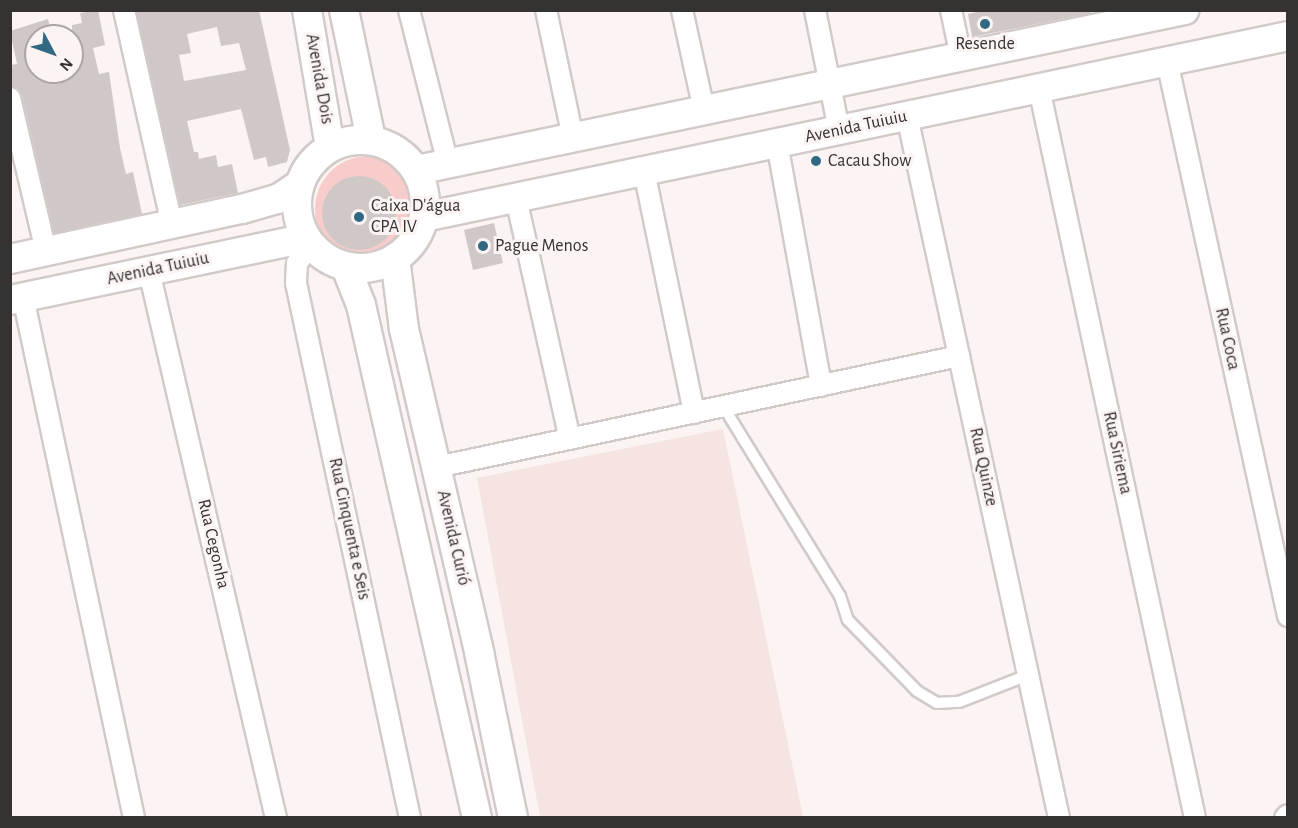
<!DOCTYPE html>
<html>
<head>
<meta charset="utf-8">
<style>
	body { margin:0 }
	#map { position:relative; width:1298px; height:828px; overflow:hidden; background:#fcf3f3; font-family:"Alegreya Sans",sans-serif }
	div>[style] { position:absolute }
	.built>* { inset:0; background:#f6e4e3 }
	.green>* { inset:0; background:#f8ccca }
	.round { border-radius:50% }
	.building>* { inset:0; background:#d0c8c7 }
	.roads { filter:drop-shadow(2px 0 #d2cac9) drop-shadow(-2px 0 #d2cac9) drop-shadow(0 2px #d2cac9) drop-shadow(0 -2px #d2cac9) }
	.lane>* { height:10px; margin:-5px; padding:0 5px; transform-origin:5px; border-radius:5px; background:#fff }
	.street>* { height:20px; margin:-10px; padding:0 10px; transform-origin:10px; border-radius:10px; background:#fff }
	.secondary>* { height:28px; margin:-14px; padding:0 14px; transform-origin:14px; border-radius:14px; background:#fff }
	.secondary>.ring { margin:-14px; padding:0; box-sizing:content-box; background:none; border:28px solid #fff; border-radius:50% }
	.dots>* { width:16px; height:16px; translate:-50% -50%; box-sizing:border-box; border:3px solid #fcf3f3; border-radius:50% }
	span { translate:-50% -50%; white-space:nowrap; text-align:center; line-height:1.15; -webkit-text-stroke:6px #fcf3f3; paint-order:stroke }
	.poi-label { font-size:18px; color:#353232 }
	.left { translate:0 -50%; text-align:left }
	.street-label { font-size:18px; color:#353232 }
	.frame { position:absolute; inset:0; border:12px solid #353232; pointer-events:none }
	.north { position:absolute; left:24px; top:24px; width:60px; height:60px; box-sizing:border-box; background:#fcf3f3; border:2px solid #aca6a6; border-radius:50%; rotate:131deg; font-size:16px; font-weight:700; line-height:24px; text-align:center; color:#353232 }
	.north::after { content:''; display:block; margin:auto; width:21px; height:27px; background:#316983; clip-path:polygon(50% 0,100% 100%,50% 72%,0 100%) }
</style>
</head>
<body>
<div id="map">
	<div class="built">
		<i style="clip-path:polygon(723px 429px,803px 817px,540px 817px,477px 478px)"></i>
	</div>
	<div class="green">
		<i class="round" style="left:315px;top:156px;width:106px;height:106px"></i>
	</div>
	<div class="building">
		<i style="clip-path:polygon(98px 10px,105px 45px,93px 48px,99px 74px,109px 72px,120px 148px,126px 174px,133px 172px,142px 214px,54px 233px,22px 95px,10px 86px,10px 65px,17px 64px,10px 31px,48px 19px,52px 36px,33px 36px,36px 72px,72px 72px,72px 25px,82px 23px,80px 13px)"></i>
		<i style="clip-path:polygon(evenodd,136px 10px,259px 10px,290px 150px,287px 162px,268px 167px,266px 157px,254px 160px,241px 109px,187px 121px,194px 152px,198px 152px,199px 159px,216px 155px,218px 167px,232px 164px,238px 193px,180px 205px,136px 10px,217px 27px,221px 46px,239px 43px,246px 70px,184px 81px,179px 55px,191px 53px,187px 34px,217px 27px)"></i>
		<i style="clip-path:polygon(986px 10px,1090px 10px,1091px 13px,972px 37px,968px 14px)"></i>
		<i class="round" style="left:322px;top:176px;width:74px;height:74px"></i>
		<i style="clip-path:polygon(494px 223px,503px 263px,473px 270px,464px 230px)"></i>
	</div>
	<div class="roads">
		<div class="lane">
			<i style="left:723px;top:406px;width:223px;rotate:58.4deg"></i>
			<i style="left:840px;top:596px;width:25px;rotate:72deg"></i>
			<i style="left:848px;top:620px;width:99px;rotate:45.8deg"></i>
			<i style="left:917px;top:691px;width:23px;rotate:31deg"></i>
			<i style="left:937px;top:703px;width:22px;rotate:-3deg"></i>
			<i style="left:959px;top:702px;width:74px;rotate:-21.4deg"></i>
		</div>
		<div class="street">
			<i style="left:124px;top:10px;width:219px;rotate:77.4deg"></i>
			<i style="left:409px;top:10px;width:159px;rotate:75.8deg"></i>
			<i style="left:546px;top:10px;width:131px;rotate:78.1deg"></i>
			<i style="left:682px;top:10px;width:102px;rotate:77.6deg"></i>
			<i style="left:815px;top:10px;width:122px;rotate:78.7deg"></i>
			<i style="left:951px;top:10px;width:48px;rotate:78deg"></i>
			<i style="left:1167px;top:61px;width:568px;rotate:77.7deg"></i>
			<i style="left:1039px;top:88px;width:746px;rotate:77.94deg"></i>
			<i style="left:10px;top:98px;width:158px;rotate:76.8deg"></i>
			<i style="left:907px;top:116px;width:718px;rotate:77.78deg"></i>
			<i style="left:777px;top:143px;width:247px;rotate:79.7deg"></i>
			<i style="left:644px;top:171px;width:247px;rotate:78.3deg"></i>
			<i style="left:516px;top:198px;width:247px;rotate:77.4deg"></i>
			<i style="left:311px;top:244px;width:24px;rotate:126deg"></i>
			<i style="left:297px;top:263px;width:20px;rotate:93deg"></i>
			<i style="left:296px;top:283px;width:547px;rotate:77.97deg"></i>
			<i style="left:149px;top:271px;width:562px;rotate:76.93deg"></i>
			<i style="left:23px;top:297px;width:533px;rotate:77.97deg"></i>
			<i style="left:437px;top:467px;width:534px;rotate:-12deg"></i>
			<i style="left:1285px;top:818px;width:4px;rotate:-45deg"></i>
		</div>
		<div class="secondary">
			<i style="left:307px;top:10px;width:139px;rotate:80.5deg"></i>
			<i style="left:344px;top:10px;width:132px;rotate:78.2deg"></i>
			<i class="ring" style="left:297px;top:140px;width:100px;height:100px"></i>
			<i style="left:417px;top:170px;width:784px;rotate:-11.77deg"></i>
			<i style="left:424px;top:217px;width:883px;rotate:-11.83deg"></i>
			<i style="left:395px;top:258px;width:72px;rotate:82.8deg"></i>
			<i style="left:404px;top:329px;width:332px;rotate:76.9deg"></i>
			<i style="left:479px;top:652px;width:169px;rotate:78.4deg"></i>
			<i style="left:10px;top:259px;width:237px;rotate:-12.2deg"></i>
			<i style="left:242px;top:209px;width:37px;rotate:-16deg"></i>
			<i style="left:278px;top:199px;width:25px;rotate:-34deg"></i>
			<i style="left:346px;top:267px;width:41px;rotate:68.5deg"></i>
			<i style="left:361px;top:305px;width:526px;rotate:77.26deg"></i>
			<i style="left:10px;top:300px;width:302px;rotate:-11.8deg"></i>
		</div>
	</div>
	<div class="dots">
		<i style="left:985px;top:24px;background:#316983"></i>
		<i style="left:816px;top:161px;background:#316983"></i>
		<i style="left:359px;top:217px;background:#316983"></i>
		<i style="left:483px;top:246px;background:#316983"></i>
	</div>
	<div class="poi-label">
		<span style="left:985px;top:44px">Resende</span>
		<span class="left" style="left:828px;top:161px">Cacau Show</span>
		<span class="left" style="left:371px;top:217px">Caixa D'água<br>CPA IV</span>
		<span class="left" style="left:495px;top:246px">Pague Menos</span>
	</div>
	<div class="street-label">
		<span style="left:319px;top:79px;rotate:80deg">Avenida Dois</span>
		<span style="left:856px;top:127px;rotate:-12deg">Avenida Tuiuiu</span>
		<span style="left:158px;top:269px;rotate:-12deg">Avenida Tuiuiu</span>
		<span style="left:1227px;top:339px;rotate:78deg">Rua Coca</span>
		<span style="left:1117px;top:453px;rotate:78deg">Rua Siriema</span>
		<span style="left:983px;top:467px;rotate:78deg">Rua Quinze</span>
		<span style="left:349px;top:529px;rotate:78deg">Rua Cinquenta e Seis</span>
		<span style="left:453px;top:538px;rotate:77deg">Avenida Curió</span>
		<span style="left:213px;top:544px;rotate:77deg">Rua Cegonha</span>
	</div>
	<div class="frame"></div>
	<div class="north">N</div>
</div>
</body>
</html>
